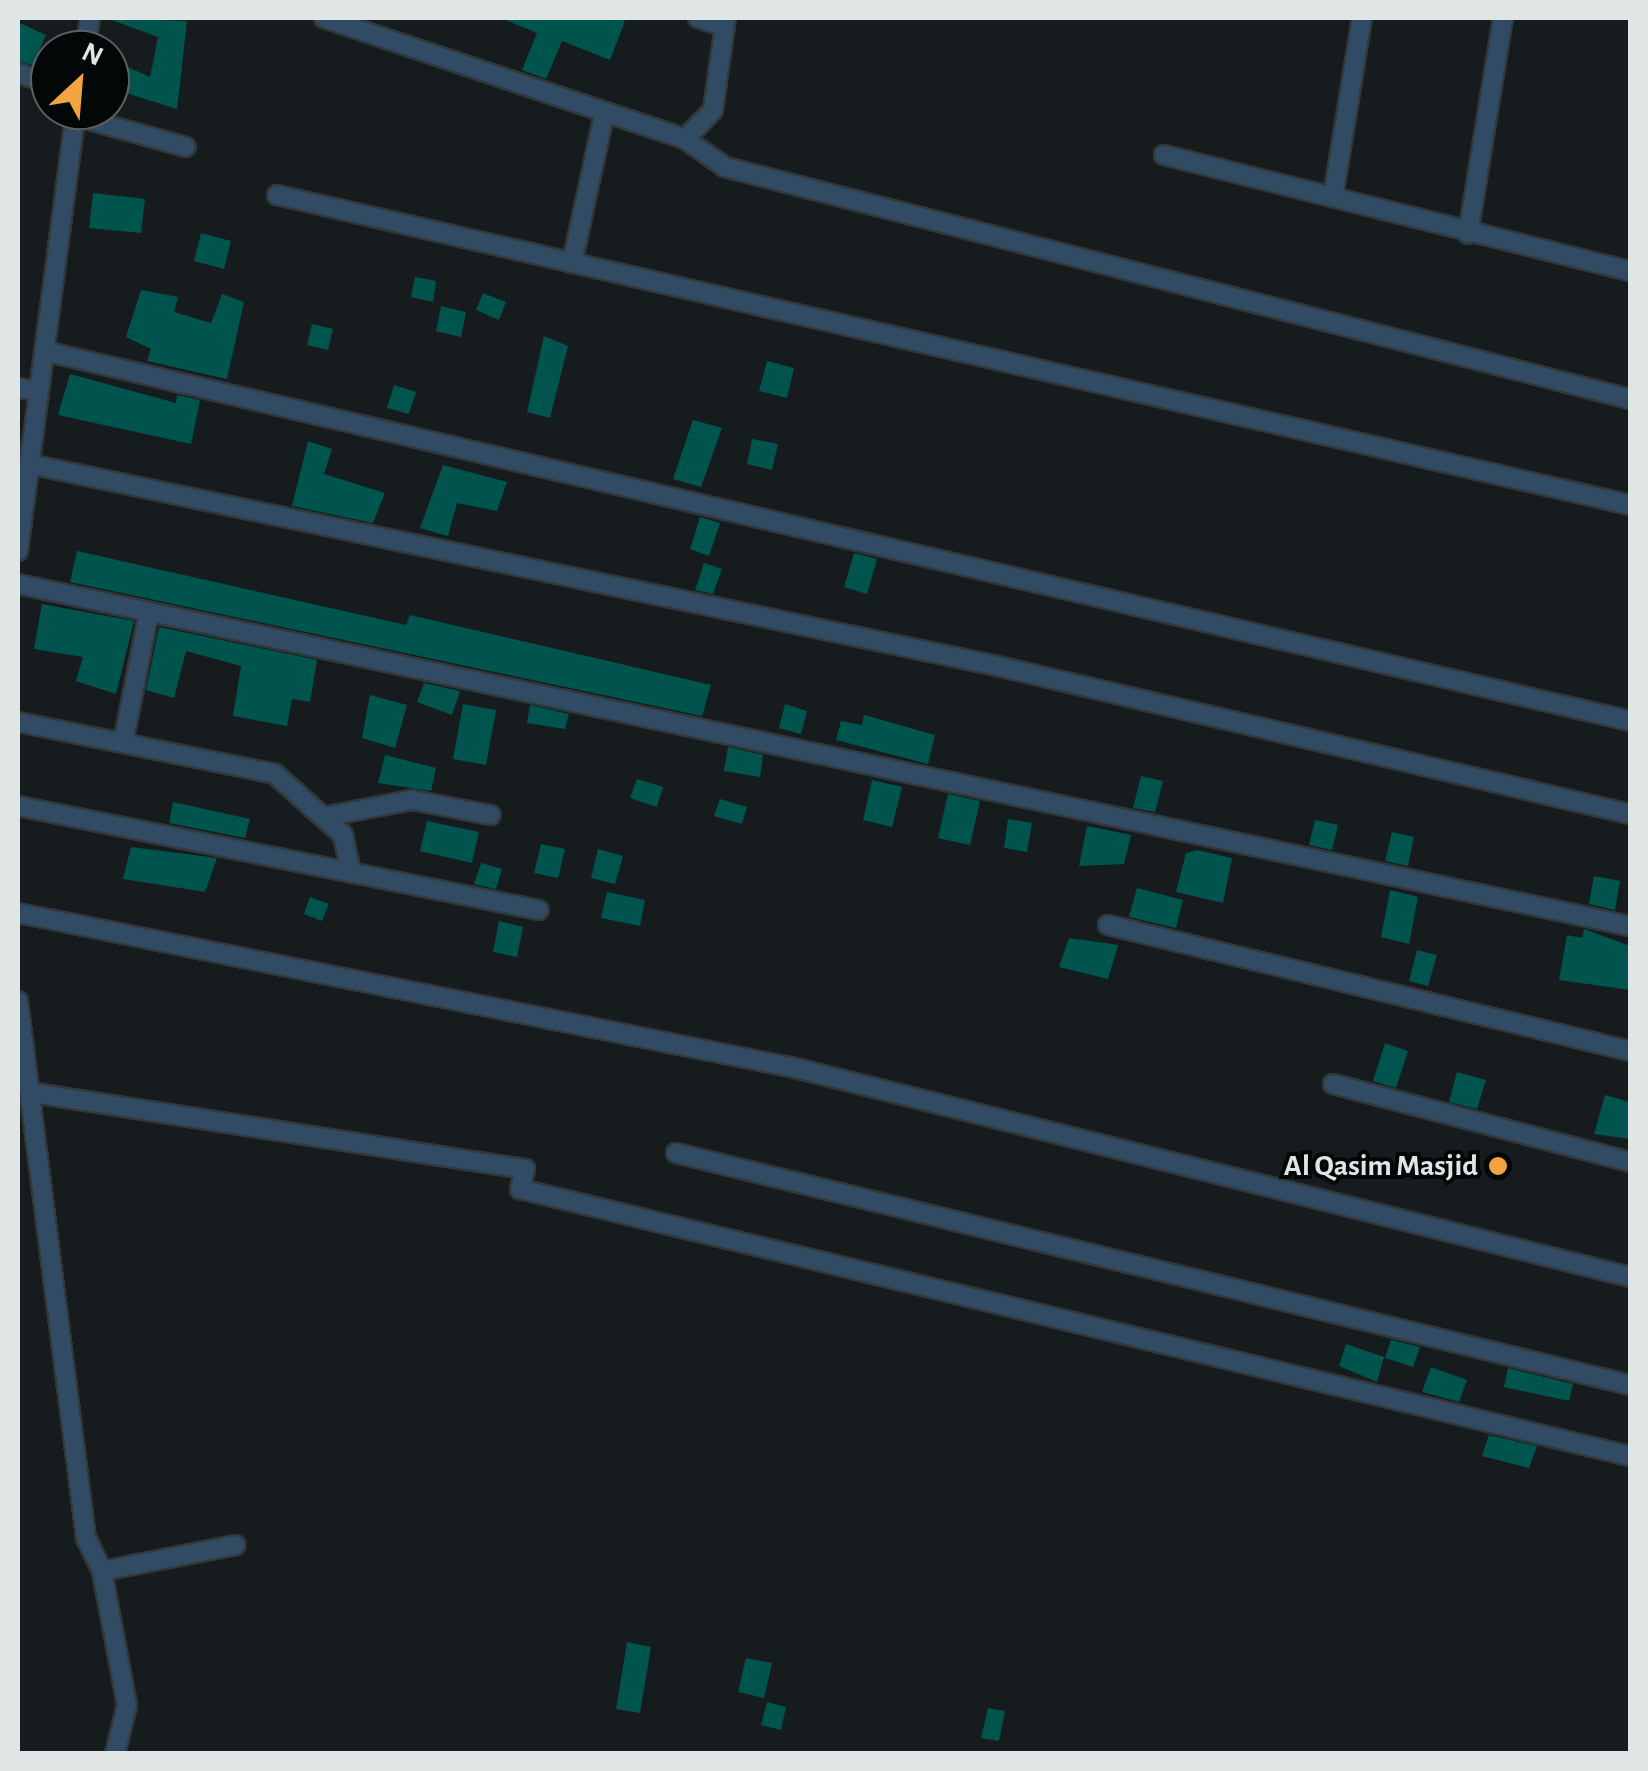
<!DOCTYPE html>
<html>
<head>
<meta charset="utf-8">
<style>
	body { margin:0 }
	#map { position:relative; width:1648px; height:1771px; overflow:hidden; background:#161c1e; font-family:"Alegreya Sans",sans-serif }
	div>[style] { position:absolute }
	.building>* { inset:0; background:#00544e }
	.roads { filter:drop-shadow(2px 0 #32383a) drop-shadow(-2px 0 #32383a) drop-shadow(0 2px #32383a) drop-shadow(0 -2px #32383a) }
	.minor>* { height:18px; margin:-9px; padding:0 9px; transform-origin:9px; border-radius:9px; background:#304b63 }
	.dots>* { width:28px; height:28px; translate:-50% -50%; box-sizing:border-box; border:5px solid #040707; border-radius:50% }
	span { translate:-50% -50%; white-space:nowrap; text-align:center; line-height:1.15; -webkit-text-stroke:8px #040707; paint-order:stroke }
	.poi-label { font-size:30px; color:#e0e5e6; font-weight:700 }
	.right { translate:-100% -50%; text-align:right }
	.frame { position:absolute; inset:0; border:20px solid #e0e5e6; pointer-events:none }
	.north { position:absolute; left:30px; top:30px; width:100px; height:100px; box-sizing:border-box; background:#040707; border:2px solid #5c6060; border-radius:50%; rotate:26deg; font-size:28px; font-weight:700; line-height:40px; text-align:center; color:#e0e5e6 }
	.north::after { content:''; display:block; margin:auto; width:35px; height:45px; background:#f3a442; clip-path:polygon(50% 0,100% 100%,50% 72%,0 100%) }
</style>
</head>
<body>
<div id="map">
	<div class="building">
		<i style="clip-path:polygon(106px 18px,187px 21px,177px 109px,110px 88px,110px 59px,150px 77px,158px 37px)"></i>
		<i style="clip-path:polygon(501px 18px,615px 18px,625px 21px,610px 60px,562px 41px,546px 79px,522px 70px,537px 33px)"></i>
		<i style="clip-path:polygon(18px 22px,46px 35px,33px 65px,18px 61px)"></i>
		<i style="clip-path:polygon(93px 193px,145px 199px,141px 233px,89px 228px)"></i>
		<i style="clip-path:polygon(201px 233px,231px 241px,224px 269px,194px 261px)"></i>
		<i style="clip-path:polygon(415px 277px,436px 281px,433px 302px,411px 297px)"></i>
		<i style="clip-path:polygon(141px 290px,178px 297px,174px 312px,211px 323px,222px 294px,244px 302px,227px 379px,147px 361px,151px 349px,126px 337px)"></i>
		<i style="clip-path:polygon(483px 293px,506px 302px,499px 320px,476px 310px)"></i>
		<i style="clip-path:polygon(441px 306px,466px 312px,461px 337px,436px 331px)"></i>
		<i style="clip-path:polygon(312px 324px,333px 329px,328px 350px,307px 345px)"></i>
		<i style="clip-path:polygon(544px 336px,568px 346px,550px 418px,527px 412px)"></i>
		<i style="clip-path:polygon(767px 361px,794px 368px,787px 398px,759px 391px)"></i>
		<i style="clip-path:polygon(70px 374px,176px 403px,177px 395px,200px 400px,191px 444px,58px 415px)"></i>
		<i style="clip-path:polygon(394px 385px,416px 392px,409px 414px,387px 408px)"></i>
		<i style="clip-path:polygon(693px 420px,722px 428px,701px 487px,673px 479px)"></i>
		<i style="clip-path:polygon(752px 439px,778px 444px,772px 470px,747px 464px)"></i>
		<i style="clip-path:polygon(308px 441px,332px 449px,324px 474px,385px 493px,373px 523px,292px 506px)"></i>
		<i style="clip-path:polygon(443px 465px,507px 482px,497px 511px,457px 503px,448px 536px,420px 528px)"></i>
		<i style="clip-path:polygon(700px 517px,720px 523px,709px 556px,690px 549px)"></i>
		<i style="clip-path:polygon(77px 551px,406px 625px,410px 615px,711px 685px,702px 716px,70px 582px)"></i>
		<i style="clip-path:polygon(854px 553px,877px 559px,867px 594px,844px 587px)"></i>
		<i style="clip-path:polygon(704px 563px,722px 569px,713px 594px,695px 590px)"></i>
		<i style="clip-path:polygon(42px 604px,134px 621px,116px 694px,76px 681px,83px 657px,34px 649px)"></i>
		<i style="clip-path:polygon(159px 627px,317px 660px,310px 702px,292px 699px,287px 726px,233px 716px,241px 666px,186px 651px,174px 698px,146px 690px)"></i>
		<i style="clip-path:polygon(424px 683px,460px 691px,452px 715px,417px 702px)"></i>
		<i style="clip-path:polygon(370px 695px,407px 705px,395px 748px,362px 738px)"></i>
		<i style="clip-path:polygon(463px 704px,496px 710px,486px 765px,453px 759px)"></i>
		<i style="clip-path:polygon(785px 704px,807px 711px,801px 734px,779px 728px)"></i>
		<i style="clip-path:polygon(530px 705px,569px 714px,565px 729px,527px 723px)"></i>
		<i style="clip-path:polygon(864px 715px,935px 735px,928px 764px,836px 740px,841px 721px,862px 725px)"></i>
		<i style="clip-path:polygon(728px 747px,763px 755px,760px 777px,724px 771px)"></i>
		<i style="clip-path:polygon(385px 755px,436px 768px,431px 791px,378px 783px)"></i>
		<i style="clip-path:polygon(1141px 776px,1163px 781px,1155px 812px,1133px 808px)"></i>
		<i style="clip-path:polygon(637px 779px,663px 787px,657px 807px,630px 798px)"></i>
		<i style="clip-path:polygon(872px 780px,902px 787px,892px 827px,863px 820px)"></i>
		<i style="clip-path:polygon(948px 794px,980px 801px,970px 845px,938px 838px)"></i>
		<i style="clip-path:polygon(720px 799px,747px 807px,742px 824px,714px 816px)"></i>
		<i style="clip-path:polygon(173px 802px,250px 819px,245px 838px,169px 823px)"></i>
		<i style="clip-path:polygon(1008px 819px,1032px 823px,1027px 852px,1004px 848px)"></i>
		<i style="clip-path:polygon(1315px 820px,1338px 825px,1332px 850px,1309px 845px)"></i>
		<i style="clip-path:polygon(427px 821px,479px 832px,472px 863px,420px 851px)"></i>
		<i style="clip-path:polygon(1087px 826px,1131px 835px,1124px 864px,1079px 866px)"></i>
		<i style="clip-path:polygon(1392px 832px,1414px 837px,1408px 866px,1385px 861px)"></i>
		<i style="clip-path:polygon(541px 844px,565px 849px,558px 878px,534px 873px)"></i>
		<i style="clip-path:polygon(131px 847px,217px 858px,205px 892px,123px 879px)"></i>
		<i style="clip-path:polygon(598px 849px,623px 856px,615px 884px,591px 878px)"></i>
		<i style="clip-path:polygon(1197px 850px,1232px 858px,1223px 903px,1176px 892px,1186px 853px)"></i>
		<i style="clip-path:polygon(481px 863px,502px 869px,496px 889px,474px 884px)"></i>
		<i style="clip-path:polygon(1594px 876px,1620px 881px,1615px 910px,1589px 904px)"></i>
		<i style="clip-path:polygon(1137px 888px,1183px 900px,1176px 928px,1129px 917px)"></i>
		<i style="clip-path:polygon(1390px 890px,1418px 897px,1409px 944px,1381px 937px)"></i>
		<i style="clip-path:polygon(607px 892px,645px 900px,640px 926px,601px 918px)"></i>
		<i style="clip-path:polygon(310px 897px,329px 904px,322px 921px,304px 914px)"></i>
		<i style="clip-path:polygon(499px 921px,523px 927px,517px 957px,493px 952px)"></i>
		<i style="clip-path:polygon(1584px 929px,1630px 946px,1630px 990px,1559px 980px,1567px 935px,1582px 938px)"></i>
		<i style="clip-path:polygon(1069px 938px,1118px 945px,1108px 979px,1059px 967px)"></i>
		<i style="clip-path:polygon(1417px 950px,1437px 955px,1428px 986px,1409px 981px)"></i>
		<i style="clip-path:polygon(1385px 1043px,1408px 1051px,1396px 1088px,1373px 1081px)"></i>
		<i style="clip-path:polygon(1457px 1072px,1486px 1080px,1477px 1109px,1449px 1102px)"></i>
		<i style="clip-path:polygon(1605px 1095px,1630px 1102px,1630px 1139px,1594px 1134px)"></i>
		<i style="clip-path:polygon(1391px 1340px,1420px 1347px,1413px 1367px,1385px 1358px)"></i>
		<i style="clip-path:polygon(1346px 1344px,1384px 1357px,1377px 1382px,1339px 1366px)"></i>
		<i style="clip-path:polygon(1431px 1367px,1467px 1380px,1459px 1402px,1422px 1392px)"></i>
		<i style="clip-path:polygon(1508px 1368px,1573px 1384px,1569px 1401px,1504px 1387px)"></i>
		<i style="clip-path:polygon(1489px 1435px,1537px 1446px,1529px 1468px,1482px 1456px)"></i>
		<i style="clip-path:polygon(627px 1642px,651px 1647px,640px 1713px,616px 1709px)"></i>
		<i style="clip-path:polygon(746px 1658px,772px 1663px,764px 1698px,738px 1692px)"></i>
		<i style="clip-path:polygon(767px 1702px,786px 1707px,781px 1730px,761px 1725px)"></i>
		<i style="clip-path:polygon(988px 1708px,1005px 1711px,999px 1741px,981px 1738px)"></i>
	</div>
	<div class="roads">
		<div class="minor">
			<i style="left:324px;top:18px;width:381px;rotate:18.5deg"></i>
			<i style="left:685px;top:139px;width:40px;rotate:-46deg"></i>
			<i style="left:713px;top:110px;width:93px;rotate:-82deg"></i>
			<i style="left:698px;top:18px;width:28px;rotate:18deg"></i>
			<i style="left:85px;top:50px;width:32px;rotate:-81deg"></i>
			<i style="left:18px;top:73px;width:34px;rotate:19deg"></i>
			<i style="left:75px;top:116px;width:115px;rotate:15.6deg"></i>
			<i style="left:685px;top:139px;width:49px;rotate:35deg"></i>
			<i style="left:725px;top:167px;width:934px;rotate:14.38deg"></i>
			<i style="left:1164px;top:155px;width:480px;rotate:14deg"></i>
			<i style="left:277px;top:195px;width:1388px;rotate:12.9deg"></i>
			<i style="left:1333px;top:197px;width:181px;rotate:-80.8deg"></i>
			<i style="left:1468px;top:234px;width:219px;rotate:-80.8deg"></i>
			<i style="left:572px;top:263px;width:151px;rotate:-77.8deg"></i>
			<i style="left:44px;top:351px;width:1629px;rotate:13.13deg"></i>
			<i style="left:18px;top:388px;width:21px;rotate:8deg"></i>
			<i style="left:29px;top:464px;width:985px;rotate:11.78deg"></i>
			<i style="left:993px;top:665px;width:654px;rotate:13.17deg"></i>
			<i style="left:18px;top:551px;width:445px;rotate:-82.5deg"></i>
			<i style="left:18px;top:584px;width:1648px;rotate:11.98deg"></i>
			<i style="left:18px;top:722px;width:262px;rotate:11.4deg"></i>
			<i style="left:275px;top:774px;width:91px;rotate:41.9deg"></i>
			<i style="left:343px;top:835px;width:39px;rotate:78deg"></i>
			<i style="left:123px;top:743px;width:134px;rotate:-78.8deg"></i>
			<i style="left:18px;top:806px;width:531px;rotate:11.29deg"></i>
			<i style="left:328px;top:816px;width:86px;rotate:-10.8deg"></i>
			<i style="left:412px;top:800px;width:80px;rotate:10.8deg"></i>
			<i style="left:18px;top:913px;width:792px;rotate:11.28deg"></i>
			<i style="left:795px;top:1068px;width:861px;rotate:14.05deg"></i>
			<i style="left:1108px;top:925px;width:537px;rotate:13.57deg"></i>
			<i style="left:18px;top:1001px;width:541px;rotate:82.78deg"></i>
			<i style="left:86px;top:1538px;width:37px;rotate:64deg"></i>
			<i style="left:1333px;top:1084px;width:307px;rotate:14.7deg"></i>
			<i style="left:34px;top:1093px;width:497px;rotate:8.8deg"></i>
			<i style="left:525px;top:1169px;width:21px;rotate:104deg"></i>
			<i style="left:520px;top:1189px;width:1142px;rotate:13.53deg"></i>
			<i style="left:676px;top:1153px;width:982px;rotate:13.67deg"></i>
			<i style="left:115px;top:1754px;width:50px;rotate:-76.2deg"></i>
			<i style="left:127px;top:1705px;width:136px;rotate:-100.6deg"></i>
			<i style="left:102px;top:1571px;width:136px;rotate:-11deg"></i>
		</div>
	</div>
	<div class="dots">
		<i style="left:1498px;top:1166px;background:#f3a442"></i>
	</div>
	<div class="poi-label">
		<span class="right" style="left:1478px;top:1166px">Al Qasim Masjid</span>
	</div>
	<div class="frame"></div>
	<div class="north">N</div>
</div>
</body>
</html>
